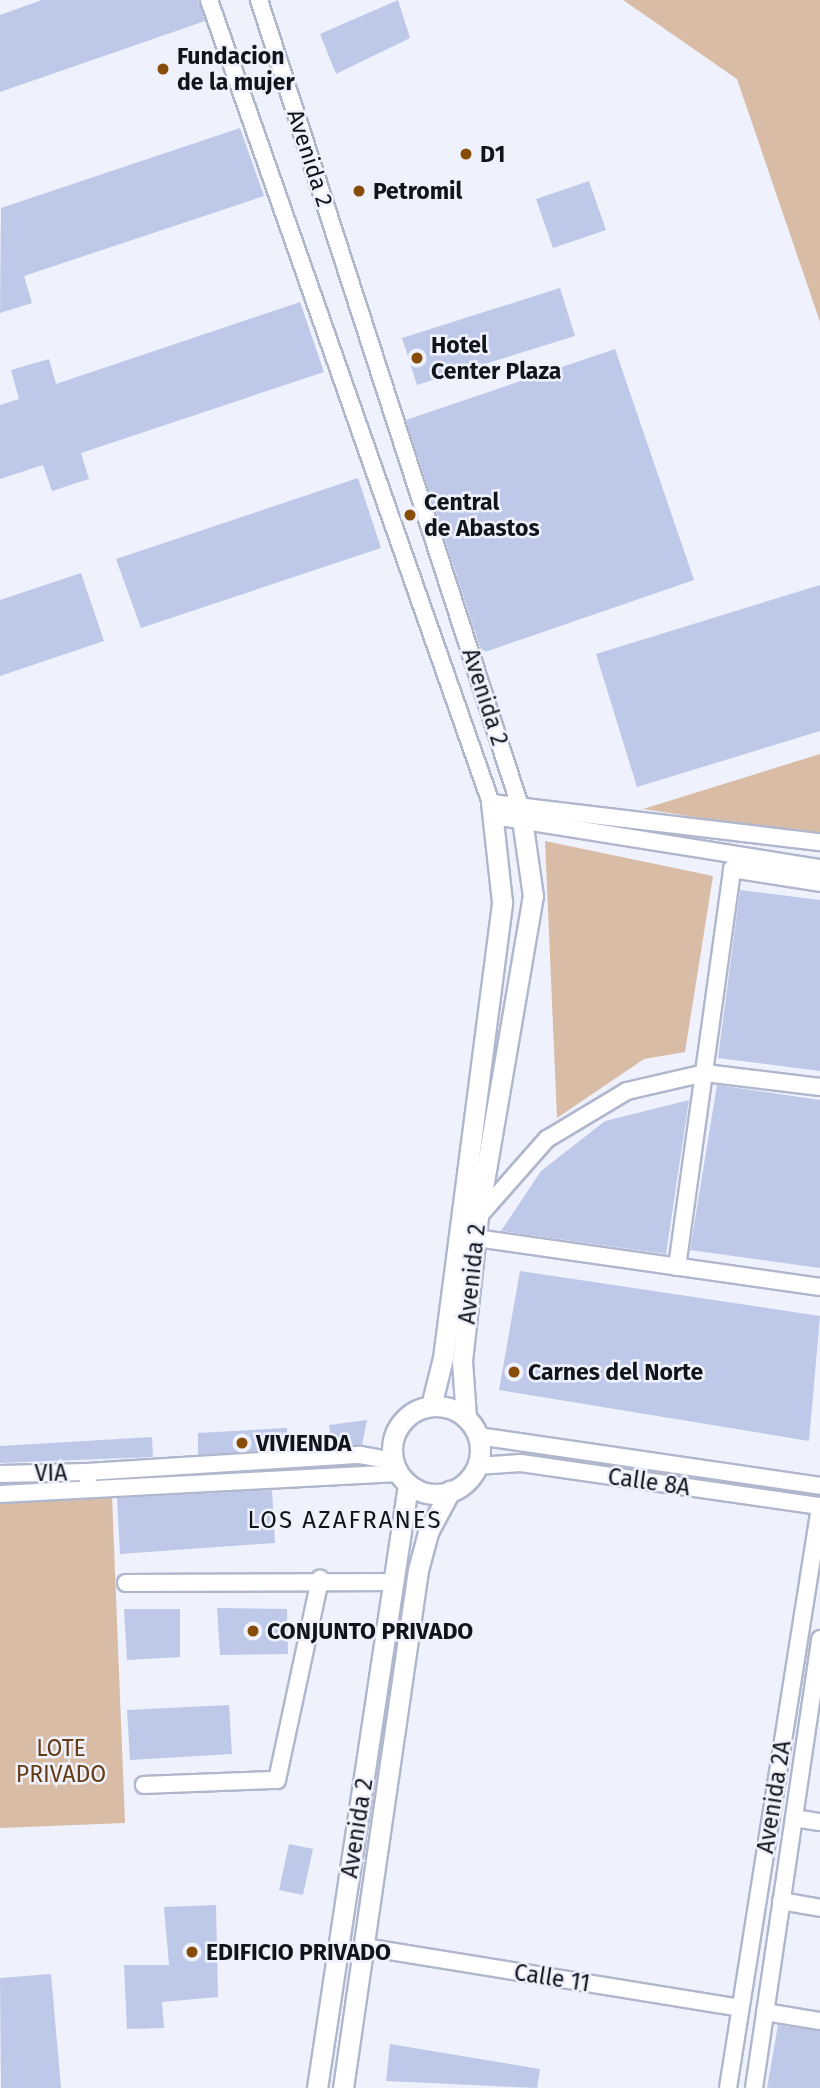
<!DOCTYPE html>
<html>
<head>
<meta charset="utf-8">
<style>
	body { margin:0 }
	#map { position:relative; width:820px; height:2088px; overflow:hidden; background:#eff2fc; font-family:"Fira Sans",sans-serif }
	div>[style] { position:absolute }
	.green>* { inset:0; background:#d8bca5 }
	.building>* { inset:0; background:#bec8e9 }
	.roads { filter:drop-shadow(2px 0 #b0b7cd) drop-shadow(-2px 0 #b0b7cd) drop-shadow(0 2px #b0b7cd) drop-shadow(0 -2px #b0b7cd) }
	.minor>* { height:16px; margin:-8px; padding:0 8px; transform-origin:8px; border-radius:8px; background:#fff }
	.tertiary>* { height:19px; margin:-9.5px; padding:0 9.5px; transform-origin:9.5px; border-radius:9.5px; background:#fff }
	.tertiary>.ring { margin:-9.5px; padding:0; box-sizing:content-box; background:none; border:19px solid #fff; border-radius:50% }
	.dots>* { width:19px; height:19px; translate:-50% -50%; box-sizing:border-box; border:4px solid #eff2fc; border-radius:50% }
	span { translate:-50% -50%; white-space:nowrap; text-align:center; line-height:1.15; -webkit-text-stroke:5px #eff2fc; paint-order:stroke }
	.poi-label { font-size:23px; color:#12141c; font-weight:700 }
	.left { translate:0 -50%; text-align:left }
	.street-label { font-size:23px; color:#12141c }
	.park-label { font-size:23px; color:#663c15 }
	.neighbourhood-label { font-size:24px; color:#12141c; letter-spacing:2px }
</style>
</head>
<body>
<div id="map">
	<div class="green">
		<i style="clip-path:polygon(623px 0,820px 0,820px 322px,737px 79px)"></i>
		<i style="clip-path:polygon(820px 754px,820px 836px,643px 809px)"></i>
		<i style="clip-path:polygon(545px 841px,713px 876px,685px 1052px,644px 1059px,557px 1118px)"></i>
		<i style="clip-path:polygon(112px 1496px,125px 1823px,0 1828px,0 1500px)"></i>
	</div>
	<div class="building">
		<i style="clip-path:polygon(42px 0,198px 0,205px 21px,0 92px,0 15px)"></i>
		<i style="clip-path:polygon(398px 0,410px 38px,336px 74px,320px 34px)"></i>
		<i style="clip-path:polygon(240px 128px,264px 196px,24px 276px,32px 303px,0 313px,1px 208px)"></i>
		<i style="clip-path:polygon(589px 181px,606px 230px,553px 248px,536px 199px)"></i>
		<i style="clip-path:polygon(560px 288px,575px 336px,417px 385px,402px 338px)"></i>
		<i style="clip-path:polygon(300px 302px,324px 372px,81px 453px,89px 479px,52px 491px,43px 465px,0 479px,0 405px,19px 399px,11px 370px,49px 359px,56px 384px)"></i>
		<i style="clip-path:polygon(615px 349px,694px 580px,482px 653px,406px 420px)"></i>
		<i style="clip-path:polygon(358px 478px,381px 548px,141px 628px,116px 559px)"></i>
		<i style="clip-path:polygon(81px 573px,104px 641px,0 676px,0 600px)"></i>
		<i style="clip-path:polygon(820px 585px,820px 731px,637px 787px,596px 654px)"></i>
		<i style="clip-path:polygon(740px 890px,820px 900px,820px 1071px,718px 1058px)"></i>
		<i style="clip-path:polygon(717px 1085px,820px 1100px,820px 1268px,690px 1250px)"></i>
		<i style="clip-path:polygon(689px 1100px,666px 1254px,501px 1231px,541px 1171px,605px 1121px)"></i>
		<i style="clip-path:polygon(520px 1271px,820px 1316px,809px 1441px,499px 1390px)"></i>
		<i style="clip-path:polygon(367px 1420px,362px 1445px,332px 1446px,329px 1425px)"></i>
		<i style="clip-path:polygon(287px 1428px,287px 1449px,198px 1455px,198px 1433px)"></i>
		<i style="clip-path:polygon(152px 1437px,153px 1457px,0 1463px,0 1446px)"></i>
		<i style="clip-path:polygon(272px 1490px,275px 1543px,120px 1554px,117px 1498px)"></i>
		<i style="clip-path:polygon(217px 1608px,287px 1609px,288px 1654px,220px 1655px)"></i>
		<i style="clip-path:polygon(124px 1609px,180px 1609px,180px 1657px,127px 1660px)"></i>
		<i style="clip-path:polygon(229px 1705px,232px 1754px,130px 1760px,127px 1710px)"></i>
		<i style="clip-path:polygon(289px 1844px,313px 1849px,303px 1895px,279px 1890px)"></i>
		<i style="clip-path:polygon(216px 1905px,218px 1997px,162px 2002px,164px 2028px,127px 2029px,124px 1965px,169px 1965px,164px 1907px)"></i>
		<i style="clip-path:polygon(51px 1974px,61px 2088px,1px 2088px,0 1978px)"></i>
		<i style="clip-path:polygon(778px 2025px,820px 2031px,820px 2088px,767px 2088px)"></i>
		<i style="clip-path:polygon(390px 2044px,540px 2069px,537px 2088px,386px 2081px)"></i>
	</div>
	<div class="roads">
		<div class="minor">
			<i style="left:209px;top:0;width:851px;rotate:70.65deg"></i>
			<i style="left:491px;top:803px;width:331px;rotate:6.8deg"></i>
			<i style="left:259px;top:0;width:847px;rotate:72.06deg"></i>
			<i style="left:494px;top:816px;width:330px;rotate:9.1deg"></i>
			<i style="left:479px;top:1216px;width:103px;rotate:-48.6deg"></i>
			<i style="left:547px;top:1139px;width:93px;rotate:-31deg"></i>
			<i style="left:627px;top:1091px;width:80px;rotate:-13deg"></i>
			<i style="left:705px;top:1073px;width:116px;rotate:6.9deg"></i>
			<i style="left:476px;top:1238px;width:347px;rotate:8.1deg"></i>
			<i style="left:677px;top:1267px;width:402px;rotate:-82.1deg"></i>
			<i style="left:732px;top:869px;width:89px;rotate:9deg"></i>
			<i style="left:478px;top:1436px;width:346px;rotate:8.3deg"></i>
			<i style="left:477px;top:1466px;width:44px;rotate:-3.9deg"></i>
			<i style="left:521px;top:1463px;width:302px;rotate:8.2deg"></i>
			<i style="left:87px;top:1472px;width:274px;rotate:-3.6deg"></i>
			<i style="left:360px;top:1455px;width:34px;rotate:10deg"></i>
			<i style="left:0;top:1474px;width:87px;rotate:-1.3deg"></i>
			<i style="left:87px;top:1472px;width:9px;rotate:84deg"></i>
			<i style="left:0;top:1494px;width:399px;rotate:-3deg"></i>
			<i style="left:126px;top:1583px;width:268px;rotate:-0.2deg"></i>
			<i style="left:144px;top:1785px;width:133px;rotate:-2.2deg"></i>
			<i style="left:277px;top:1780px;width:206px;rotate:-77.9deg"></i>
			<i style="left:794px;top:1818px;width:26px;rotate:9deg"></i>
			<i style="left:781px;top:1901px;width:40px;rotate:10deg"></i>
			<i style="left:364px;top:1947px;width:381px;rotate:9.2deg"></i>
			<i style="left:765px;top:2012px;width:56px;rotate:9.3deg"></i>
			<i style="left:728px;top:2088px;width:588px;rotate:-81deg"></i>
			<i style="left:754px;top:2088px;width:454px;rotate:-81.6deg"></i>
		</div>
		<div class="tertiary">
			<i style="left:431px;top:1406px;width:49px;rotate:-76deg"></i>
			<i style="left:443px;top:1358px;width:460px;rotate:-82.6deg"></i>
			<i style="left:502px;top:902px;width:100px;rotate:-96.3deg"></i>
			<i class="ring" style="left:392px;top:1406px;width:69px;height:69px"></i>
			<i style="left:466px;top:1418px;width:57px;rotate:-94deg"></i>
			<i style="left:462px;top:1361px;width:145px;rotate:-83.7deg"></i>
			<i style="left:478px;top:1217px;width:326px;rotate:-80.3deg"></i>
			<i style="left:533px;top:896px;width:91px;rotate:-98.2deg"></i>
			<i style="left:317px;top:2088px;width:610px;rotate:-81.42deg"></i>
			<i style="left:343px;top:2088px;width:523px;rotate:-81.76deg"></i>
			<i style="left:418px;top:1570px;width:39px;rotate:-75deg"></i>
			<i style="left:428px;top:1532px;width:47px;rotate:-61.8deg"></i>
		</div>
	</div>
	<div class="dots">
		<i style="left:163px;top:69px;background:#874c07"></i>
		<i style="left:466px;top:154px;background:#874c07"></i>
		<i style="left:359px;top:191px;background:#874c07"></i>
		<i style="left:417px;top:358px;background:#874c07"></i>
		<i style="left:410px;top:515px;background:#874c07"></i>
		<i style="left:514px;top:1372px;background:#874c07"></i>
		<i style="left:242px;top:1443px;background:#874c07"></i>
		<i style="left:253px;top:1631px;background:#874c07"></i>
		<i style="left:192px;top:1952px;background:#874c07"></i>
	</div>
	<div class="poi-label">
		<span class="left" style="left:177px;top:69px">Fundacion<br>de la mujer</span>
		<span class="left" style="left:480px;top:154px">D1</span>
		<span class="left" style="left:373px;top:191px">Petromil</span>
		<span class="left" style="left:431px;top:358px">Hotel<br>Center Plaza</span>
		<span class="left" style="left:424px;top:515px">Central<br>de Abastos</span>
		<span class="left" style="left:528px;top:1372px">Carnes del Norte</span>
		<span class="left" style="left:256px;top:1443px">VIVIENDA</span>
		<span class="left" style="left:267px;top:1631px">CONJUNTO PRIVADO</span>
		<span class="left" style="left:206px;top:1952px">EDIFICIO PRIVADO</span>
	</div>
	<div class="street-label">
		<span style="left:310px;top:158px;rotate:72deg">Avenida 2</span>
		<span style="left:485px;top:697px;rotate:72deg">Avenida 2</span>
		<span style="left:472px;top:1274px;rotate:-84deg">Avenida 2</span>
		<span style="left:51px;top:1473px;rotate:-1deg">VIA</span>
		<span style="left:649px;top:1482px;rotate:8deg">Calle 8A</span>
		<span style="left:774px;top:1797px;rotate:-81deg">Avenida 2A</span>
		<span style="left:357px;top:1828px;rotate:-81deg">Avenida 2</span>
		<span style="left:552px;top:1978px;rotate:9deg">Calle 11</span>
	</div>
	<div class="park-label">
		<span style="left:61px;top:1761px">LOTE<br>PRIVADO</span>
	</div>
	<div class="neighbourhood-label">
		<span style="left:345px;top:1521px">LOS AZAFRANES</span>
	</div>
</div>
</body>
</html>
